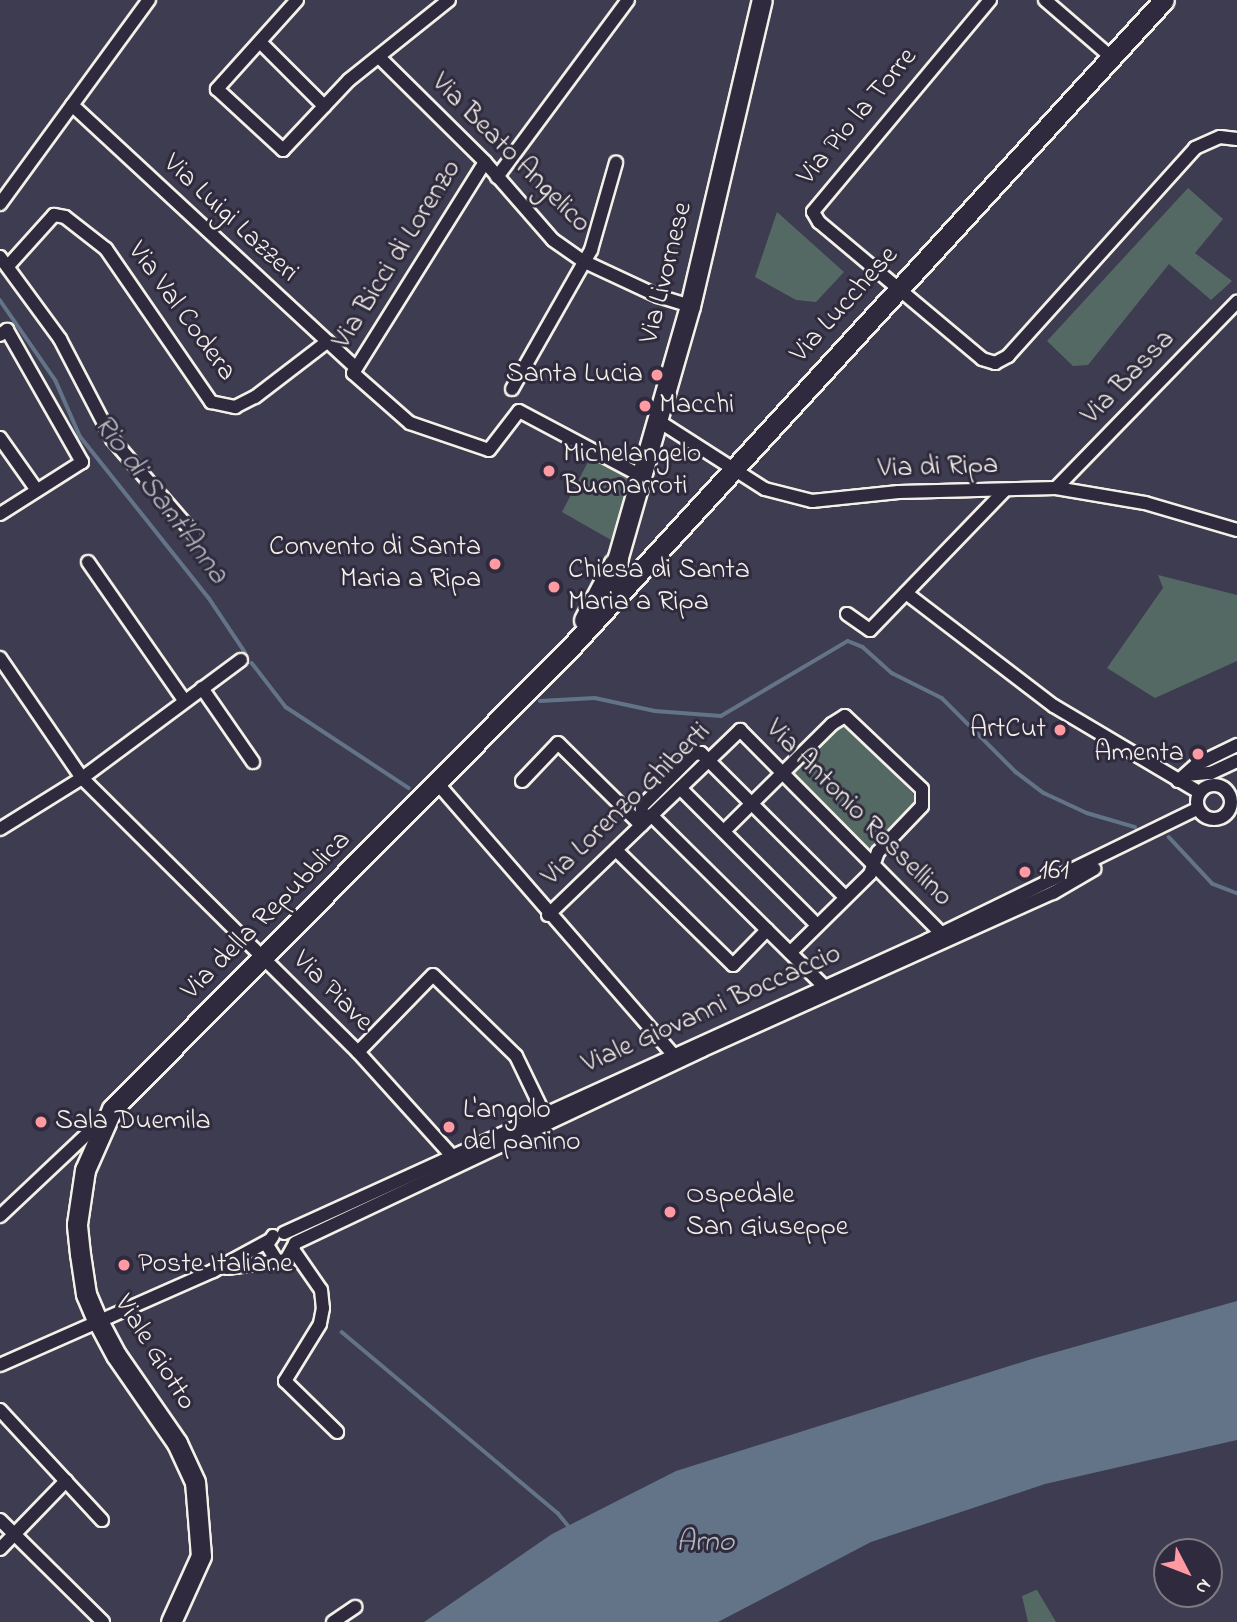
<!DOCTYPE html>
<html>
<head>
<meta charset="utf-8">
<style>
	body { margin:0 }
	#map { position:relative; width:1237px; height:1622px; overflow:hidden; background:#3e3c50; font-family:"Indie Flower",sans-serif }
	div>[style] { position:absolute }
	.green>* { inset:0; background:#556964 }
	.water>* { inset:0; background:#647488 }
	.stream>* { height:3.5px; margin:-1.75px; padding:0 1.75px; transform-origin:1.75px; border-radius:1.75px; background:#647488 }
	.roads { filter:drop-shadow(2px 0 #f4f1e8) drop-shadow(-2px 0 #f4f1e8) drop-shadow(0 2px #f4f1e8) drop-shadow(0 -2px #f4f1e8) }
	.street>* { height:12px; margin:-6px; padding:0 6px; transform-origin:6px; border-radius:6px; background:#2f2a3d }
	.street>.ring { margin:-6px; padding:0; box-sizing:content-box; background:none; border:12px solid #2f2a3d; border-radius:50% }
	.primary>* { height:19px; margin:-9.5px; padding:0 9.5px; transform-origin:9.5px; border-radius:9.5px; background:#2f2a3d }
	.dots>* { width:19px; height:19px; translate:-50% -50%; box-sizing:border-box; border:4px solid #2f2a3d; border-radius:50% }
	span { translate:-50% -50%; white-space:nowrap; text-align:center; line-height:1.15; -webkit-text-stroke:6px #2f2a3d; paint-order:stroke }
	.street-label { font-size:28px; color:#f4f1e8 }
	.poi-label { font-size:28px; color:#f4f1e8 }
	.right { translate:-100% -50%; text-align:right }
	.left { translate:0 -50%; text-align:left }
	.water-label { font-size:30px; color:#b3b9bd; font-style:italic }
	.north { position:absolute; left:1153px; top:1538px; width:70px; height:70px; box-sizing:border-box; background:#2f2a3d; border:2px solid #7e7a81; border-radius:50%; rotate:132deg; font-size:19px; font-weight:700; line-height:28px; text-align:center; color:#f4f1e8 }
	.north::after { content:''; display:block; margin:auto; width:24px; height:32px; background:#ff9aa2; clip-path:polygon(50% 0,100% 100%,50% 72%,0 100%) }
</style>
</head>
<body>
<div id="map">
	<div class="green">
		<i style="clip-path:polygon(1188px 188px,1223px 219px,1195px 253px,1232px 281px,1211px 300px,1169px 264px,1088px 365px,1073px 366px,1047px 341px)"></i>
		<i style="clip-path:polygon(777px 212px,844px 272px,816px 302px,796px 300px,755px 277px)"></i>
		<i style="clip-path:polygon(591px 456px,632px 475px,611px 540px,562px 512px)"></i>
		<i style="clip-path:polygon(1158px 575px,1237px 595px,1237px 661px,1155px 698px,1107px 668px,1163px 588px)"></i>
		<i style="clip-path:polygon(843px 722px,921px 802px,871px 855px,790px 771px)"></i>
		<i style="clip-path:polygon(1036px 1590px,1037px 1590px,1056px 1622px,1028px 1622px,1022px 1596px)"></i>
	</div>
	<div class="water">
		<i style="clip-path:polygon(1237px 1301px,1237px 1440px,1045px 1484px,871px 1542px,718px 1622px,424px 1622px,552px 1534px,676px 1471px,1035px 1358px)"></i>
	</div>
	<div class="stream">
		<i style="left:0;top:300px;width:98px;rotate:55.3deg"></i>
		<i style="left:56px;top:381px;width:60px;rotate:66.4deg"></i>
		<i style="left:80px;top:436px;width:207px;rotate:51.5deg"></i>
		<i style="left:209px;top:598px;width:65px;rotate:56.3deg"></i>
		<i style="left:252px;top:663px;width:56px;rotate:52.3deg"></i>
		<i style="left:286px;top:707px;width:147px;rotate:33.4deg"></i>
		<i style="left:540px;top:701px;width:55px;rotate:-3.1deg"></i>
		<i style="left:595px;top:698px;width:61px;rotate:12.2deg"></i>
		<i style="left:655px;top:711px;width:66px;rotate:4.3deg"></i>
		<i style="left:721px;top:716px;width:147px;rotate:-30.6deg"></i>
		<i style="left:848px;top:641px;width:16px;rotate:22deg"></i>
		<i style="left:863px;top:647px;width:39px;rotate:42deg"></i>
		<i style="left:892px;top:673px;width:56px;rotate:26.6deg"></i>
		<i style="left:942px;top:698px;width:105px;rotate:45deg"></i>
		<i style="left:1016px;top:772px;width:35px;rotate:37deg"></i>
		<i style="left:1044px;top:793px;width:47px;rotate:24.9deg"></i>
		<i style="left:1087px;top:813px;width:50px;rotate:16.3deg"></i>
		<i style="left:1169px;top:837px;width:64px;rotate:46.9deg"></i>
		<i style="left:1213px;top:884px;width:26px;rotate:21deg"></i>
		<i style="left:342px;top:1332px;width:282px;rotate:40deg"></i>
		<i style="left:558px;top:1513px;width:21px;rotate:51deg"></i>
	</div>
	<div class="roads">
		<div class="street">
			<i style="left:297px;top:0;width:120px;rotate:132deg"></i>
			<i style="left:217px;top:89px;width:90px;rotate:42.7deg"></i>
			<i style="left:283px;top:150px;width:96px;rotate:-46.7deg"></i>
			<i style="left:349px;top:80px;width:128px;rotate:-38.7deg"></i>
			<i style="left:990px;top:0;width:276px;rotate:129.9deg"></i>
			<i style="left:813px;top:212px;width:12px;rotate:59deg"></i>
			<i style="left:819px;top:222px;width:213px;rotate:40deg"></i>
			<i style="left:982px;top:359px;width:14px;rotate:17deg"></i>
			<i style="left:995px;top:363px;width:15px;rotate:-28deg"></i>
			<i style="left:1008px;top:356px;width:280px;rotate:-48deg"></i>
			<i style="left:1195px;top:148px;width:27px;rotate:-24deg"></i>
			<i style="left:1220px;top:137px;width:17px;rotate:7deg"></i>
			<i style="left:1045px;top:0;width:87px;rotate:40.8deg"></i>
			<i style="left:260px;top:42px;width:91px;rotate:45deg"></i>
			<i style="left:380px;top:58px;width:148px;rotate:44.7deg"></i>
			<i style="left:485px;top:162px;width:103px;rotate:48.9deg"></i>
			<i style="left:553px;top:240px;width:39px;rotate:35deg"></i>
			<i style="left:585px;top:262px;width:81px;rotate:25deg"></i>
			<i style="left:658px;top:296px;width:34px;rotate:17deg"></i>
			<i style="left:72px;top:105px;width:387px;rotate:42.8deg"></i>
			<i style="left:485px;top:162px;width:249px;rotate:122deg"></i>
			<i style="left:353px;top:373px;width:76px;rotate:41.3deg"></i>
			<i style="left:410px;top:423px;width:83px;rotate:18.9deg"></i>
			<i style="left:489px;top:450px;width:49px;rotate:-52.4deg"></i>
			<i style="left:519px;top:411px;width:138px;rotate:28deg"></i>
			<i style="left:497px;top:177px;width:220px;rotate:-53.5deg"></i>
			<i style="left:0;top:204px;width:253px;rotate:-53.9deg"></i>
			<i style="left:0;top:257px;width:102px;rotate:53.8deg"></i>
			<i style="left:60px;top:339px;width:113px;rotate:62.5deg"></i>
			<i style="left:112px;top:439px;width:125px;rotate:49.2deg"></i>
			<i style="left:8px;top:266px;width:69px;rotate:-48deg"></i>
			<i style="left:54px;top:215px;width:11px;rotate:10deg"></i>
			<i style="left:65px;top:217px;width:52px;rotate:38deg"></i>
			<i style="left:106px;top:249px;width:186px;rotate:55.5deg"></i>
			<i style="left:211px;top:402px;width:25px;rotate:12deg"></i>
			<i style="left:235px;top:407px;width:22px;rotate:-27deg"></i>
			<i style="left:255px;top:397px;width:91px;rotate:-37.4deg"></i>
			<i style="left:0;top:335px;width:9px;rotate:-36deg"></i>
			<i style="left:7px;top:330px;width:152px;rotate:60.4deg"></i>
			<i style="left:82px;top:462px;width:97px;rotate:147.6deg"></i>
			<i style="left:512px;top:389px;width:160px;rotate:-60.4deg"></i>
			<i style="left:591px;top:250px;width:91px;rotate:-74deg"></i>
			<i style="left:657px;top:420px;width:128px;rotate:32.6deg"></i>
			<i style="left:765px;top:489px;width:49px;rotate:14.3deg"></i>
			<i style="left:812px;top:501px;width:87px;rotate:-5.9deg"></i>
			<i style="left:899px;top:492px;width:157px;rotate:-1.5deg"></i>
			<i style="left:1056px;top:488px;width:90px;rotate:9.6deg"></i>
			<i style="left:1145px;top:503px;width:96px;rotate:16.4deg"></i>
			<i style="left:0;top:438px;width:62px;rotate:54.8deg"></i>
			<i style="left:1056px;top:488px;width:260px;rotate:-45.8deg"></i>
			<i style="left:88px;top:562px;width:168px;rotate:55.2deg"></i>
			<i style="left:906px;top:593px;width:186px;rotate:37.4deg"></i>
			<i style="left:1054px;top:706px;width:169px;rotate:30.7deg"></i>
			<i style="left:847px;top:614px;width:28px;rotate:35deg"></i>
			<i style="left:870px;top:630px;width:194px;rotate:-46deg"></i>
			<i style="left:0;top:658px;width:145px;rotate:55.7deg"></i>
			<i style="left:82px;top:778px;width:389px;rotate:44.8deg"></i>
			<i style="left:358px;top:1052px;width:140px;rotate:47.9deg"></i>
			<i style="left:202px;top:688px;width:90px;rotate:55.4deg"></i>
			<i style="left:1186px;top:775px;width:25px;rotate:-5deg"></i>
			<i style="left:1211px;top:773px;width:29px;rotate:-25deg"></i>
			<i style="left:522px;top:781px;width:52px;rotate:-46.5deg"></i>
			<i style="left:558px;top:743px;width:117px;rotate:44.7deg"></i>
			<i style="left:1178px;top:781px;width:24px;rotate:-42deg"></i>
			<i style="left:1196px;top:765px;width:46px;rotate:-26deg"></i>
			<i style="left:438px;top:784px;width:358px;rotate:49deg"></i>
			<i class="ring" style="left:1197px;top:785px;width:22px;height:22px"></i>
			<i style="left:680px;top:788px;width:192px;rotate:45deg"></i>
			<i style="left:651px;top:815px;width:243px;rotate:44.7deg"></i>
			<i style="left:641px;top:825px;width:19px;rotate:-87deg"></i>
			<i style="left:642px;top:806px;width:74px;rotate:-45deg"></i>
			<i style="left:694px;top:754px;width:7px;rotate:-8deg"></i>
			<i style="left:701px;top:753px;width:204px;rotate:45deg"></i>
			<i style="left:0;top:829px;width:97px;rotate:-31.9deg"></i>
			<i style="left:82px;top:778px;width:198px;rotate:-36.6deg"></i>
			<i style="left:724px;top:831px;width:152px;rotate:-44.7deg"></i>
			<i style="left:832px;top:724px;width:15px;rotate:-32deg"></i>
			<i style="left:845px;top:716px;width:106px;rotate:43.5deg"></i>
			<i style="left:922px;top:789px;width:17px;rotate:90deg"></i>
			<i style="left:922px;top:806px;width:64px;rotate:133.7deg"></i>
			<i style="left:878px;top:852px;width:23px;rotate:110deg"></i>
			<i style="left:870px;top:874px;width:112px;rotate:135.4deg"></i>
			<i style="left:616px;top:850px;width:164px;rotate:44.5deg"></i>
			<i style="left:733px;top:965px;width:49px;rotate:-45.8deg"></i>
			<i style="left:548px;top:915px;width:267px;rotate:-43.9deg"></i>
			<i style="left:740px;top:730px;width:286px;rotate:45.3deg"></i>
			<i style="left:358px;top:1052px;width:107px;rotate:-45.8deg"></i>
			<i style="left:433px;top:975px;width:116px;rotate:44.3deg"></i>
			<i style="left:516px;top:1056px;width:64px;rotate:64.2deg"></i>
			<i style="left:0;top:1216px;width:143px;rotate:-43.3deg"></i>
			<i style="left:284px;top:1233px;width:708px;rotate:-24.46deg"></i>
			<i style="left:928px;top:940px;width:299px;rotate:-26deg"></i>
			<i style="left:273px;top:1236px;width:11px;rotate:124deg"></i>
			<i style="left:267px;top:1245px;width:15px;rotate:58deg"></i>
			<i style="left:295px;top:1243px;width:451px;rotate:-25.3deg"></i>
			<i style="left:703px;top:1050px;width:384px;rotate:-24.2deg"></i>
			<i style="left:1053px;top:893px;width:48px;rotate:-30.3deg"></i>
			<i style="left:294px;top:1251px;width:47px;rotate:55.3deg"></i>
			<i style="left:321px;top:1290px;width:18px;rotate:84deg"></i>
			<i style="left:323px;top:1308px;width:16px;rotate:101deg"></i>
			<i style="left:320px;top:1324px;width:67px;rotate:121.6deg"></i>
			<i style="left:285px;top:1381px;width:73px;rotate:44.4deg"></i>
			<i style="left:227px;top:1268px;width:60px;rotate:-7.7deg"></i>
			<i style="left:286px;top:1260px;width:18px;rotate:-61deg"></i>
			<i style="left:0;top:1365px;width:233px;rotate:-23.8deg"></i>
			<i style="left:213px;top:1271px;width:63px;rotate:-28.6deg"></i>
			<i style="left:0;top:1410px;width:150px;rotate:47.2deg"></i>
			<i style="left:0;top:1520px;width:145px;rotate:44.7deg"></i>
			<i style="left:0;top:1549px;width:95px;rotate:-45.9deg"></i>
			<i style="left:333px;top:1622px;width:27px;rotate:-34deg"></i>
		</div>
		<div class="primary">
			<i style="left:634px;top:575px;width:19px;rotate:162deg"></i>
			<i style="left:616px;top:581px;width:24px;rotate:-85deg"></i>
			<i style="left:618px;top:557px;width:261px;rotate:-74deg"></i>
			<i style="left:690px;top:306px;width:314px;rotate:-76.8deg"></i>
			<i style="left:584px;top:620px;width:64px;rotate:-62.2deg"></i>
			<i style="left:171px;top:1622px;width:72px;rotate:-65.6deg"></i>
			<i style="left:201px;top:1556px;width:74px;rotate:-94.6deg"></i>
			<i style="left:195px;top:1482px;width:43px;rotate:-114.8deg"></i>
			<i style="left:177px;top:1443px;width:107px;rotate:-124.7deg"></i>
			<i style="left:116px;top:1355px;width:40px;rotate:-118deg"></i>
			<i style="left:97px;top:1320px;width:28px;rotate:-113deg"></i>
			<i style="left:86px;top:1294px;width:40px;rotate:-98.5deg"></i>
			<i style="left:80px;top:1254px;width:30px;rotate:-96deg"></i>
			<i style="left:77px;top:1224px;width:55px;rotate:-81.6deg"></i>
			<i style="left:85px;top:1170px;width:67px;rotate:-66.1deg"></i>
			<i style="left:112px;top:1109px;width:648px;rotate:-45.19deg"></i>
			<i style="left:569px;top:649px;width:880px;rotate:-47.49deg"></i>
		</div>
	</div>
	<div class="dots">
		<i style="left:657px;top:375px;background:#ff9aa2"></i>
		<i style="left:645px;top:406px;background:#ff9aa2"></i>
		<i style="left:549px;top:471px;background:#ff9aa2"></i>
		<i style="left:495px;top:564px;background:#ff9aa2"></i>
		<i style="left:554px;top:587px;background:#ff9aa2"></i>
		<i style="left:1060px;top:730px;background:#ff9aa2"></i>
		<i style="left:1198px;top:754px;background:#ff9aa2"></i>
		<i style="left:1025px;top:872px;background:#ff9aa2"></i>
		<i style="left:41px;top:1122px;background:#ff9aa2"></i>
		<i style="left:449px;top:1127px;background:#ff9aa2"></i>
		<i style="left:670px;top:1212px;background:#ff9aa2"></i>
		<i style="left:124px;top:1265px;background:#ff9aa2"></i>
	</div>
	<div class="street-label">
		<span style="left:858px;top:117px;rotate:-50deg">Via Pio la Torre</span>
		<span style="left:510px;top:154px;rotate:45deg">Via Beato Angelico</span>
		<span style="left:230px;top:219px;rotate:43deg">Via Luigi Lazzeri</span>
		<span style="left:398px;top:255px;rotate:-58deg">Via Bicci di Lorenzo</span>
		<span style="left:667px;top:273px;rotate:-76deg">Via Livornese</span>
		<span style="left:845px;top:305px;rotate:-48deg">Via Lucchese</span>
		<span style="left:181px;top:312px;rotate:54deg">Via Val Codera</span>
		<span style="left:1129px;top:378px;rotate:-46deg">Via Bassa</span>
		<span style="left:938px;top:468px;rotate:-2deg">Via di Ripa</span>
		<span style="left:627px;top:805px;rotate:-44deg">Via Lorenzo Ghiberti</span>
		<span style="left:858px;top:814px;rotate:45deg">Via Antonio Rossellino</span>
		<span style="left:267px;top:916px;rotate:-45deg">Via della Repubblica</span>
		<span style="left:332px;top:992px;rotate:45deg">Via Piave</span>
		<span style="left:712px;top:1010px;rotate:-24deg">Viale Giovanni Boccaccio</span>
		<span style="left:154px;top:1353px;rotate:58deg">Viale Giotto</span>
	</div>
	<div class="poi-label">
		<span class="right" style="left:643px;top:375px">Santa Lucia</span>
		<span class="left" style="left:659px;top:406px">Macchi</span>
		<span class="left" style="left:563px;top:471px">Michelangelo<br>Buonarroti</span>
		<span class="right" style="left:481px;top:564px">Convento di Santa<br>Maria a Ripa</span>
		<span class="left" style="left:568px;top:587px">Chiesa di Santa<br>Maria a Ripa</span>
		<span class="right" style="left:1046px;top:730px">ArtCut</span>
		<span class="right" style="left:1184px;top:754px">Amenta</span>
		<span class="left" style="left:1039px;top:872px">161</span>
		<span class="left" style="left:463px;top:1127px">L'angolo<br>del panino</span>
		<span class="left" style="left:55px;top:1122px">Sala Duemila</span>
		<span class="left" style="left:686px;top:1212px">Ospedale<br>San Giuseppe</span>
		<span class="left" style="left:138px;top:1265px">Poste Italiane</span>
	</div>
	<div class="water-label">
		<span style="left:160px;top:500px;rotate:53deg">Rio di Sant'Anna</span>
		<span style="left:705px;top:1543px">Arno</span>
	</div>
	<div class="north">N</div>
</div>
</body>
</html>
